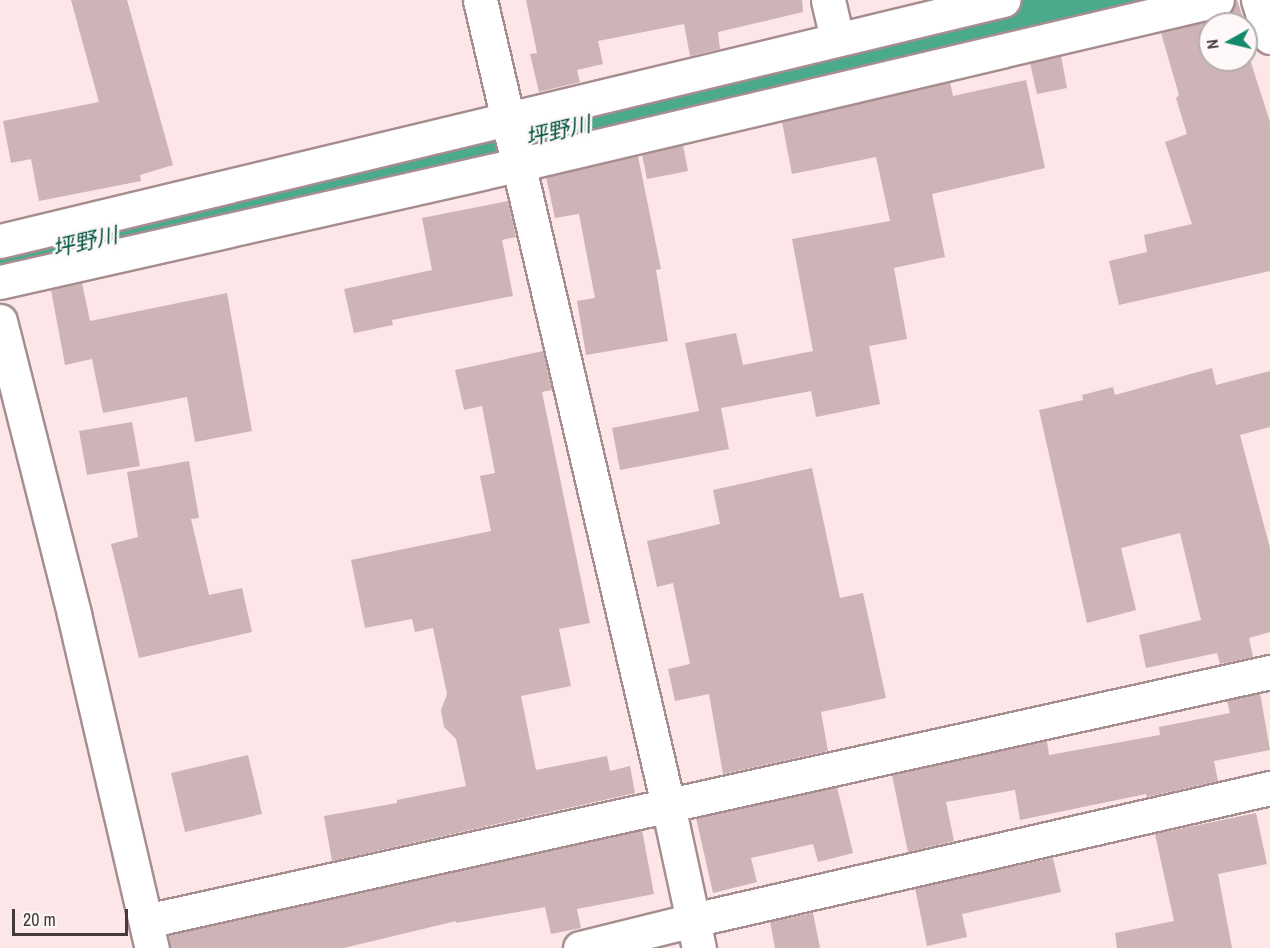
<!DOCTYPE html>
<html>
<head>
<meta charset="utf-8">
<style>
	body { margin:0 }
	#map { position:relative; width:1270px; height:948px; overflow:hidden; background:#fce6e8; font-family:"Archivo Narrow","Noto Sans JP",sans-serif }
	div>[style] { position:absolute }
	.river>* { height:69px; margin:-34.5px; padding:0 34.5px; transform-origin:34.5px; border-radius:34.5px; background:#4caa8c }
	.building>* { inset:0; background:#ceb4b6 }
	.roads { filter:drop-shadow(2px 0 #a68d8f) drop-shadow(-2px 0 #a68d8f) drop-shadow(0 2px #a68d8f) drop-shadow(0 -2px #a68d8f) }
	.minor>* { height:33px; margin:-16.5px; padding:0 16.5px; transform-origin:16.5px; border-radius:16.5px; background:#fff }
	span { translate:-50% -50%; white-space:nowrap; text-align:center; line-height:1.15; -webkit-text-stroke:5px #fef8f9; paint-order:stroke }
	.water-label { font-size:22px; color:#00533f; font-style:italic }
	.north { position:absolute; left:1198px; top:12px; width:60px; height:60px; box-sizing:border-box; background:#fef8f9; border:2px solid #b4acad; border-radius:50%; rotate:262deg; font-size:16px; font-weight:700; line-height:24px; text-align:center; color:#443a3b }
	.north::after { content:''; display:block; margin:auto; width:21px; height:27px; background:#148a6c; clip-path:polygon(50% 0,100% 100%,50% 72%,0 100%) }
	.scale { position:absolute; left:12px; top:909px; width:116px; height:27px; box-sizing:border-box; border:3px solid #443a3b; border-top:0; padding-left:8px; font-size:18px; line-height:21px; white-space:nowrap; color:#443a3b; -webkit-text-stroke:4px #fef8f9; paint-order:stroke }
</style>
</head>
<body>
<div id="map">
	<div class="river">
		<i style="left:0;top:261px;width:1146px;rotate:-13.16deg"></i>
	</div>
	<div class="building">
		<i style="clip-path:polygon(71px 0,127px 0,173px 165px,140px 175px,141px 181px,39px 201px,31px 159px,11px 163px,3px 121px,99px 102px)"></i>
		<i style="clip-path:polygon(526px 0,802px 0,803px 12px,718px 32px,720px 49px,690px 56px,684px 24px,598px 41px,603px 64px,577px 70px,580px 82px,539px 92px,530px 54px,537px 53px)"></i>
		<i style="clip-path:polygon(1235px 0,1237px 0,1245px 24px,1210px 24px,1210px 60px,1246px 60px,1246px 47px,1270px 122px,1270px 271px,1119px 305px,1109px 261px,1147px 252px,1144px 235px,1192px 224px,1165px 142px,1187px 134px,1176px 98px,1179px 95px,1161px 33px,1222px 18px,1230px 13px)"></i>
		<i style="clip-path:polygon(1061px 56px,1067px 88px,1037px 94px,1030px 63px)"></i>
		<i style="clip-path:polygon(1026px 80px,1045px 168px,932px 194px,945px 257px,894px 268px,907px 339px,869px 346px,880px 404px,816px 417px,811px 391px,721px 408px,729px 449px,620px 470px,612px 428px,699px 411px,685px 343px,736px 333px,743px 365px,813px 351px,792px 239px,890px 221px,876px 157px,792px 174px,782px 122px,950px 82px,953px 96px)"></i>
		<i style="clip-path:polygon(683px 145px,688px 171px,647px 179px,642px 155px)"></i>
		<i style="clip-path:polygon(638px 156px,661px 269px,656px 270px,668px 341px,586px 355px,577px 301px,595px 298px,579px 214px,555px 218px,546px 177px)"></i>
		<i style="clip-path:polygon(508px 201px,516px 237px,502px 240px,513px 296px,392px 320px,393px 325px,354px 333px,344px 289px,432px 270px,422px 218px)"></i>
		<i style="clip-path:polygon(82px 283px,90px 321px,227px 293px,252px 431px,195px 442px,187px 397px,103px 413px,92px 359px,65px 365px,51px 290px)"></i>
		<i style="clip-path:polygon(543px 351px,552px 390px,542px 392px,590px 623px,559px 629px,571px 686px,521px 696px,536px 770px,607px 756px,610px 771px,630px 766px,635px 793px,332px 861px,324px 816px,397px 803px,397px 800px,466px 786px,456px 739px,444px 727px,441px 710px,447px 694px,433px 628px,415px 632px,412px 619px,365px 628px,351px 560px,491px 531px,480px 476px,495px 473px,482px 406px,464px 410px,455px 370px)"></i>
		<i style="clip-path:polygon(1212px 368px,1216px 385px,1270px 371px,1270px 427px,1240px 435px,1270px 548px,1270px 632px,1249px 638px,1253px 657px,1220px 664px,1217px 653px,1146px 668px,1139px 635px,1201px 620px,1180px 533px,1121px 548px,1136px 610px,1087px 623px,1039px 410px,1083px 400px,1082px 395px,1113px 387px,1115px 395px)"></i>
		<i style="clip-path:polygon(132px 422px,140px 466px,87px 475px,79px 431px)"></i>
		<i style="clip-path:polygon(189px 461px,199px 518px,191px 519px,209px 595px,242px 588px,252px 632px,139px 658px,111px 544px,138px 537px,127px 472px)"></i>
		<i style="clip-path:polygon(812px 468px,840px 598px,863px 593px,886px 698px,821px 712px,828px 751px,723px 774px,709px 694px,675px 701px,668px 669px,690px 664px,673px 583px,657px 587px,647px 541px,720px 524px,713px 490px)"></i>
		<i style="clip-path:polygon(1260px 693px,1270px 750px,1214px 761px,1218px 781px,1147px 797px,1146px 794px,1020px 820px,1015px 790px,946px 802px,954px 841px,908px 852px,892px 775px,1047px 741px,1049px 755px,1160px 735px,1159px 727px,1230px 713px,1227px 701px)"></i>
		<i style="clip-path:polygon(248px 755px,262px 814px,185px 832px,171px 773px)"></i>
		<i style="clip-path:polygon(837px 787px,853px 853px,818px 862px,813px 844px,751px 858px,757px 882px,713px 893px,696px 818px)"></i>
		<i style="clip-path:polygon(1256px 813px,1267px 864px,1218px 874px,1232px 948px,1117px 948px,1115px 933px,1174px 921px,1155px 834px)"></i>
		<i style="clip-path:polygon(642px 830px,654px 894px,577px 909px,581px 928px,551px 934px,545px 907px,456px 923px,456px 921px,344px 948px,170px 948px,169px 935px)"></i>
		<i style="clip-path:polygon(1053px 858px,1061px 892px,962px 914px,967px 937px,927px 946px,915px 888px)"></i>
		<i style="clip-path:polygon(813px 913px,820px 948px,775px 948px,770px 922px)"></i>
	</div>
	<div class="roads">
		<div class="minor">
			<i style="left:480px;top:0;width:827px;rotate:76.85deg"></i>
			<i style="left:668px;top:805px;width:146px;rotate:77.8deg"></i>
			<i style="left:828px;top:0;width:40px;rotate:77deg"></i>
			<i style="left:1258px;top:0;width:39px;rotate:72deg"></i>
			<i style="left:0;top:241px;width:1032px;rotate:-13.51deg"></i>
			<i style="left:0;top:282px;width:530px;rotate:-12.75deg"></i>
			<i style="left:517px;top:165px;width:719px;rotate:-13.26deg"></i>
			<i style="left:0;top:321px;width:302px;rotate:75.8deg"></i>
			<i style="left:74px;top:614px;width:343px;rotate:76.9deg"></i>
			<i style="left:146px;top:921px;width:1151px;rotate:-12.49deg"></i>
			<i style="left:580px;top:948px;width:116px;rotate:-13.9deg"></i>
			<i style="left:693px;top:920px;width:592px;rotate:-12.89deg"></i>
		</div>
	</div>
	<div class="water-label">
		<span style="left:558px;top:131px;rotate:-13deg">坪野川</span>
		<span style="left:85px;top:242px;rotate:-13deg">坪野川</span>
	</div>
	<div class="north">N</div>
	<div class="scale">20 m</div>
</div>
</body>
</html>
